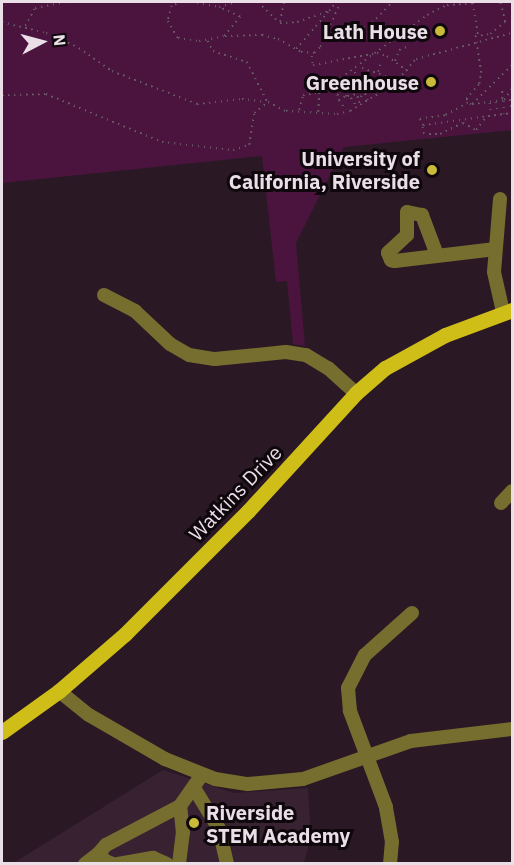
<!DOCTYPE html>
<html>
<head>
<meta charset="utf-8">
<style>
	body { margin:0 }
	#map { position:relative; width:514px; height:865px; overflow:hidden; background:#2a1925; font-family:"IBM Plex Sans",sans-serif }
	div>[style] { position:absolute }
	.built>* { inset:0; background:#382232 }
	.green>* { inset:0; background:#4a143f }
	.path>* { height:1.5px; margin-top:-0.75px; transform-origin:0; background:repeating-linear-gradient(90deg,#685964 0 1.5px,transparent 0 6px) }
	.minor>* { height:14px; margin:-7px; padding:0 7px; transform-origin:7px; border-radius:7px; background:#766e2e }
	.major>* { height:15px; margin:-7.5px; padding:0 7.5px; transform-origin:7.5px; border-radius:7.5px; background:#cfbd18 }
	.dots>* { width:16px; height:16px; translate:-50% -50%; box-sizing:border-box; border:3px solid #0e070c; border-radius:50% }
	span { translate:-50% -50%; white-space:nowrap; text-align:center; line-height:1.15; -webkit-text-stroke:6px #0e070c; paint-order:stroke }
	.poi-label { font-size:20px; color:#ebdfe7; font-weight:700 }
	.right { translate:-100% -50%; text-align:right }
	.left { translate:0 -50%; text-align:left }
	.street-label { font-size:20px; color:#ebdfe7 }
	.frame { position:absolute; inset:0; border:3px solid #ebdfe7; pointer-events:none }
	.north { position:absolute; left:12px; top:12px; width:60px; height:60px; -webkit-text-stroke:4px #0e070c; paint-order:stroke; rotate:84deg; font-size:16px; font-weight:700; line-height:24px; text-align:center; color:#ebdfe7 }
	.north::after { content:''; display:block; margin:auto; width:21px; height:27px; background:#ebdfe7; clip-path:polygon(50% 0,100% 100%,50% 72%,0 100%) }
</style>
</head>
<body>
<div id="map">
	<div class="built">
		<i style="clip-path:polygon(163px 770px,234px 793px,308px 788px,311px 836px,304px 863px,12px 864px)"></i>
	</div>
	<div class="green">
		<i style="clip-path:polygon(2px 2px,512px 2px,512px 130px,344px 147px,296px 243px,305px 346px,293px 344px,287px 281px,276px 282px,262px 156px,2px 183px)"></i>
	</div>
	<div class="path">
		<i style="left:182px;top:2px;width:11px;rotate:158deg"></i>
		<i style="left:172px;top:6px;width:16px;rotate:105deg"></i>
		<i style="left:168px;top:21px;width:20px;rotate:60deg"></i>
		<i style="left:178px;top:38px;width:21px;rotate:8deg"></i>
		<i style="left:199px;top:41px;width:25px;rotate:-11deg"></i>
		<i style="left:224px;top:36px;width:25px;rotate:-50deg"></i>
		<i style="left:240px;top:17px;width:23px;rotate:-155deg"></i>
		<i style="left:191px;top:2px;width:28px;rotate:10deg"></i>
		<i style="left:219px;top:7px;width:19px;rotate:-16deg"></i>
		<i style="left:258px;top:2px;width:30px;rotate:44deg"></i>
		<i style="left:280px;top:23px;width:17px;rotate:-3deg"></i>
		<i style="left:297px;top:22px;width:34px;rotate:-19deg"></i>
		<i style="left:329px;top:11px;width:11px;rotate:-52deg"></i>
		<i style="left:341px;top:2px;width:51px;rotate:114.5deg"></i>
		<i style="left:320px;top:48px;width:11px;rotate:135deg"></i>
		<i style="left:312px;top:56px;width:9px;rotate:84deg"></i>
		<i style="left:313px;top:65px;width:65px;rotate:-10.6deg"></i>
		<i style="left:377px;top:53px;width:10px;rotate:17deg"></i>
		<i style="left:387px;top:56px;width:26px;rotate:36deg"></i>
		<i style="left:2px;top:22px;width:45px;rotate:14deg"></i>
		<i style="left:46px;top:33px;width:36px;rotate:24deg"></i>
		<i style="left:79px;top:48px;width:40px;rotate:34.9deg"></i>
		<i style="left:112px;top:71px;width:91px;rotate:21.2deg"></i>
		<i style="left:197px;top:104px;width:45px;rotate:-6.3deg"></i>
		<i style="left:242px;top:99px;width:24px;rotate:7deg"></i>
		<i style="left:280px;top:22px;width:20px;rotate:-79deg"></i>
		<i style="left:25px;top:26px;width:21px;rotate:-61deg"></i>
		<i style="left:35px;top:8px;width:31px;rotate:-11deg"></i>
		<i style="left:225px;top:36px;width:37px;rotate:-2deg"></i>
		<i style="left:262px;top:35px;width:16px;rotate:14deg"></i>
		<i style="left:278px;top:39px;width:26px;rotate:29deg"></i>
		<i style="left:301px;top:52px;width:14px;rotate:4deg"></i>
		<i style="left:325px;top:39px;width:23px;rotate:-5deg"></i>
		<i style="left:348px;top:37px;width:28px;rotate:-30deg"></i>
		<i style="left:372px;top:23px;width:29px;rotate:-46deg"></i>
		<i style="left:208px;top:41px;width:11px;rotate:63deg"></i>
		<i style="left:213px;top:51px;width:36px;rotate:18deg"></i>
		<i style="left:247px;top:62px;width:44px;rotate:62.9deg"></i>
		<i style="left:296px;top:49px;width:49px;rotate:-49.1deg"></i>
		<i style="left:395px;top:61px;width:12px;rotate:-70deg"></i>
		<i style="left:399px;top:50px;width:11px;rotate:-22deg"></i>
		<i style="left:362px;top:68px;width:37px;rotate:19deg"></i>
		<i style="left:355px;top:72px;width:31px;rotate:65deg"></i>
		<i style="left:378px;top:72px;width:10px;rotate:-73deg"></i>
		<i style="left:331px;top:85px;width:12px;rotate:59deg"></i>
		<i style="left:337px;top:95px;width:7px;rotate:-27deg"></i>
		<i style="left:2px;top:95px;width:44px;rotate:-1.3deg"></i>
		<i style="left:46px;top:94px;width:126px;rotate:22.5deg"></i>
		<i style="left:162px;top:142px;width:71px;rotate:6.4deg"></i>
		<i style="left:233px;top:150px;width:17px;rotate:-17deg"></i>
		<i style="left:249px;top:145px;width:32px;rotate:-81deg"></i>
		<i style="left:254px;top:113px;width:18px;rotate:-38deg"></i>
		<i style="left:268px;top:102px;width:20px;rotate:27deg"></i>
		<i style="left:286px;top:111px;width:51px;rotate:3.4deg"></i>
		<i style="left:337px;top:114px;width:13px;rotate:-13deg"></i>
		<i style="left:350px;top:111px;width:52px;rotate:-31.5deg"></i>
		<i style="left:394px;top:84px;width:33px;rotate:-49deg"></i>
		<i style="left:416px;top:59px;width:99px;rotate:-15.2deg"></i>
		<i style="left:355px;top:95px;width:9px;rotate:167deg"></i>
		<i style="left:346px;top:97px;width:10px;rotate:-96deg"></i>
		<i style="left:345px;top:87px;width:10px;rotate:-11deg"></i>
		<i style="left:355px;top:85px;width:18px;rotate:77deg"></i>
		<i style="left:345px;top:97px;width:7px;rotate:153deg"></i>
		<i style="left:339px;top:100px;width:12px;rotate:55deg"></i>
		<i style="left:351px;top:98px;width:11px;rotate:56deg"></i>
		<i style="left:502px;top:99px;width:8px;rotate:-90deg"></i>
		<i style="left:504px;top:101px;width:13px;rotate:90deg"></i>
		<i style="left:496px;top:102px;width:12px;rotate:81deg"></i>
		<i style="left:359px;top:103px;width:14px;rotate:-73deg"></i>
		<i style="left:468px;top:103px;width:26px;rotate:151deg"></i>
		<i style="left:445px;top:116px;width:25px;rotate:173deg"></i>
		<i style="left:420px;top:119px;width:7px;rotate:63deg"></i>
		<i style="left:423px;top:125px;width:90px;rotate:-7.7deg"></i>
		<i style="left:512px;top:113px;width:15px;rotate:-101deg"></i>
		<i style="left:490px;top:103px;width:10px;rotate:84deg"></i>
		<i style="left:472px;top:104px;width:56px;rotate:-44.3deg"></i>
		<i style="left:472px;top:104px;width:32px;rotate:-7deg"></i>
		<i style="left:504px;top:100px;width:14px;rotate:-56deg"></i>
		<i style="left:471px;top:105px;width:8px;rotate:-130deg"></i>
		<i style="left:466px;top:99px;width:20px;rotate:-49deg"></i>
		<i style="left:479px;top:84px;width:11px;rotate:-80deg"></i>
		<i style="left:481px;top:73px;width:37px;rotate:-99deg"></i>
		<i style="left:475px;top:36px;width:15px;rotate:-8deg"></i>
		<i style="left:490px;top:34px;width:19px;rotate:-39deg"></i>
		<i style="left:505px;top:22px;width:21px;rotate:-104deg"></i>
		<i style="left:299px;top:110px;width:16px;rotate:-75deg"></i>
		<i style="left:303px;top:95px;width:18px;rotate:-9deg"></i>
		<i style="left:321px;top:92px;width:131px;rotate:-36deg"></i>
		<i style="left:427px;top:15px;width:22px;rotate:-27deg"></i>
		<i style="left:447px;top:5px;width:26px;rotate:-4deg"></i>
		<i style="left:473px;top:3px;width:32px;rotate:81deg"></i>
		<i style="left:318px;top:112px;width:19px;rotate:-87deg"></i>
		<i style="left:423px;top:127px;width:6px;rotate:90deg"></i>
		<i style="left:423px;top:133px;width:6px;rotate:9deg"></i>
		<i style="left:429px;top:134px;width:11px"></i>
		<i style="left:440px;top:134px;width:25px;rotate:-26deg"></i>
		<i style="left:463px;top:123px;width:15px;rotate:28deg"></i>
		<i style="left:476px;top:130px;width:18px;rotate:-52deg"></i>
	</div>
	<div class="minor">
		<i style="left:500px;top:199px;width:73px;rotate:94.7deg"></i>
		<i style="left:494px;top:272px;width:41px;rotate:77.3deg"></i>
		<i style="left:437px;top:255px;width:43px;rotate:-110.6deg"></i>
		<i style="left:422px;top:215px;width:15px;rotate:-169deg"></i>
		<i style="left:407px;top:212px;width:23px;rotate:90deg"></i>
		<i style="left:407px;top:235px;width:26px;rotate:137deg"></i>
		<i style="left:388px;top:253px;width:8px;rotate:67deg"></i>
		<i style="left:391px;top:260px;width:4px;rotate:14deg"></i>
		<i style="left:395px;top:261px;width:101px;rotate:-6.8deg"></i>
		<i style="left:104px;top:295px;width:35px;rotate:27deg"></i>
		<i style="left:135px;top:311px;width:48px;rotate:43.3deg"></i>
		<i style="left:170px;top:344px;width:22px;rotate:30deg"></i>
		<i style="left:189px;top:355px;width:26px;rotate:9deg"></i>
		<i style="left:215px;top:359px;width:71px;rotate:-5.6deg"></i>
		<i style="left:286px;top:352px;width:20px;rotate:9deg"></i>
		<i style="left:306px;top:355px;width:26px;rotate:31deg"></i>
		<i style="left:328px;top:368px;width:38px;rotate:42deg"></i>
		<i style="left:501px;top:503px;width:16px;rotate:-47deg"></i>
		<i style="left:59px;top:691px;width:38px;rotate:39deg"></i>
		<i style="left:89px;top:715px;width:88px;rotate:30.1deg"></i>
		<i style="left:165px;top:759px;width:54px;rotate:21.8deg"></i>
		<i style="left:215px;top:779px;width:33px;rotate:9deg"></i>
		<i style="left:248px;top:784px;width:55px;rotate:-5.2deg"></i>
		<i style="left:303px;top:779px;width:114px;rotate:-19.4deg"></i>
		<i style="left:411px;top:741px;width:102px;rotate:-6.8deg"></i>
		<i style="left:194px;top:788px;width:48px;rotate:58.6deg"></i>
		<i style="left:219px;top:829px;width:36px;rotate:77deg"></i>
		<i style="left:85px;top:864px;width:18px;rotate:-38deg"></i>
		<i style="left:113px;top:864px;width:9px;rotate:-159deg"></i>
		<i style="left:105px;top:861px;width:10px;rotate:-127deg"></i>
		<i style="left:99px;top:853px;width:11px;rotate:-49deg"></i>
		<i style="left:106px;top:845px;width:84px;rotate:-27.8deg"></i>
		<i style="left:180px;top:806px;width:38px;rotate:-55deg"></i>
		<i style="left:118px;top:864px;width:36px;rotate:-10deg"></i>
		<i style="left:153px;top:858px;width:15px;rotate:23deg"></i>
		<i style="left:179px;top:864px;width:31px;rotate:-83deg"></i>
		<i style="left:183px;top:833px;width:27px;rotate:-96deg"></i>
		<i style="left:390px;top:864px;width:22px;rotate:-85deg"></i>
		<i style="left:392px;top:842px;width:36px;rotate:-100deg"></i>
		<i style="left:386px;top:807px;width:103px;rotate:-110.6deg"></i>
		<i style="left:350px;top:711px;width:23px;rotate:-95deg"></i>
		<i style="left:348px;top:688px;width:37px;rotate:-63deg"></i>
		<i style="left:365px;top:655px;width:63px;rotate:-41.8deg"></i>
	</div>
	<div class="major">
		<i style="left:2px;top:732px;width:70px;rotate:-35.7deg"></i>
		<i style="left:59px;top:691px;width:87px;rotate:-40.8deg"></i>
		<i style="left:125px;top:634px;width:174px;rotate:-45deg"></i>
		<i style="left:248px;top:511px;width:160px;rotate:-47.5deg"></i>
		<i style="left:356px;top:393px;width:38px;rotate:-41deg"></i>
		<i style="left:385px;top:368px;width:68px;rotate:-28.8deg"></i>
		<i style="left:445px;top:335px;width:72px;rotate:-20.5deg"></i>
	</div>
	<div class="dots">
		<i style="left:440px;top:31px;background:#c9ba3a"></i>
		<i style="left:431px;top:82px;background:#c9ba3a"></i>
		<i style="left:432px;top:170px;background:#c9ba3a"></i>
		<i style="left:194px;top:823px;background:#c9ba3a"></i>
	</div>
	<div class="poi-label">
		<span class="right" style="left:428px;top:31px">Lath House</span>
		<span class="right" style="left:419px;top:82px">Greenhouse</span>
		<span class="right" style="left:420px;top:170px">University of<br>California, Riverside</span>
		<span class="left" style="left:206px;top:824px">Riverside<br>STEM Academy</span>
	</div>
	<div class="street-label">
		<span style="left:235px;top:493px;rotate:-46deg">Watkins Drive</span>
	</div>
	<div class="frame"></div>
	<div class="north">N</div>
</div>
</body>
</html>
